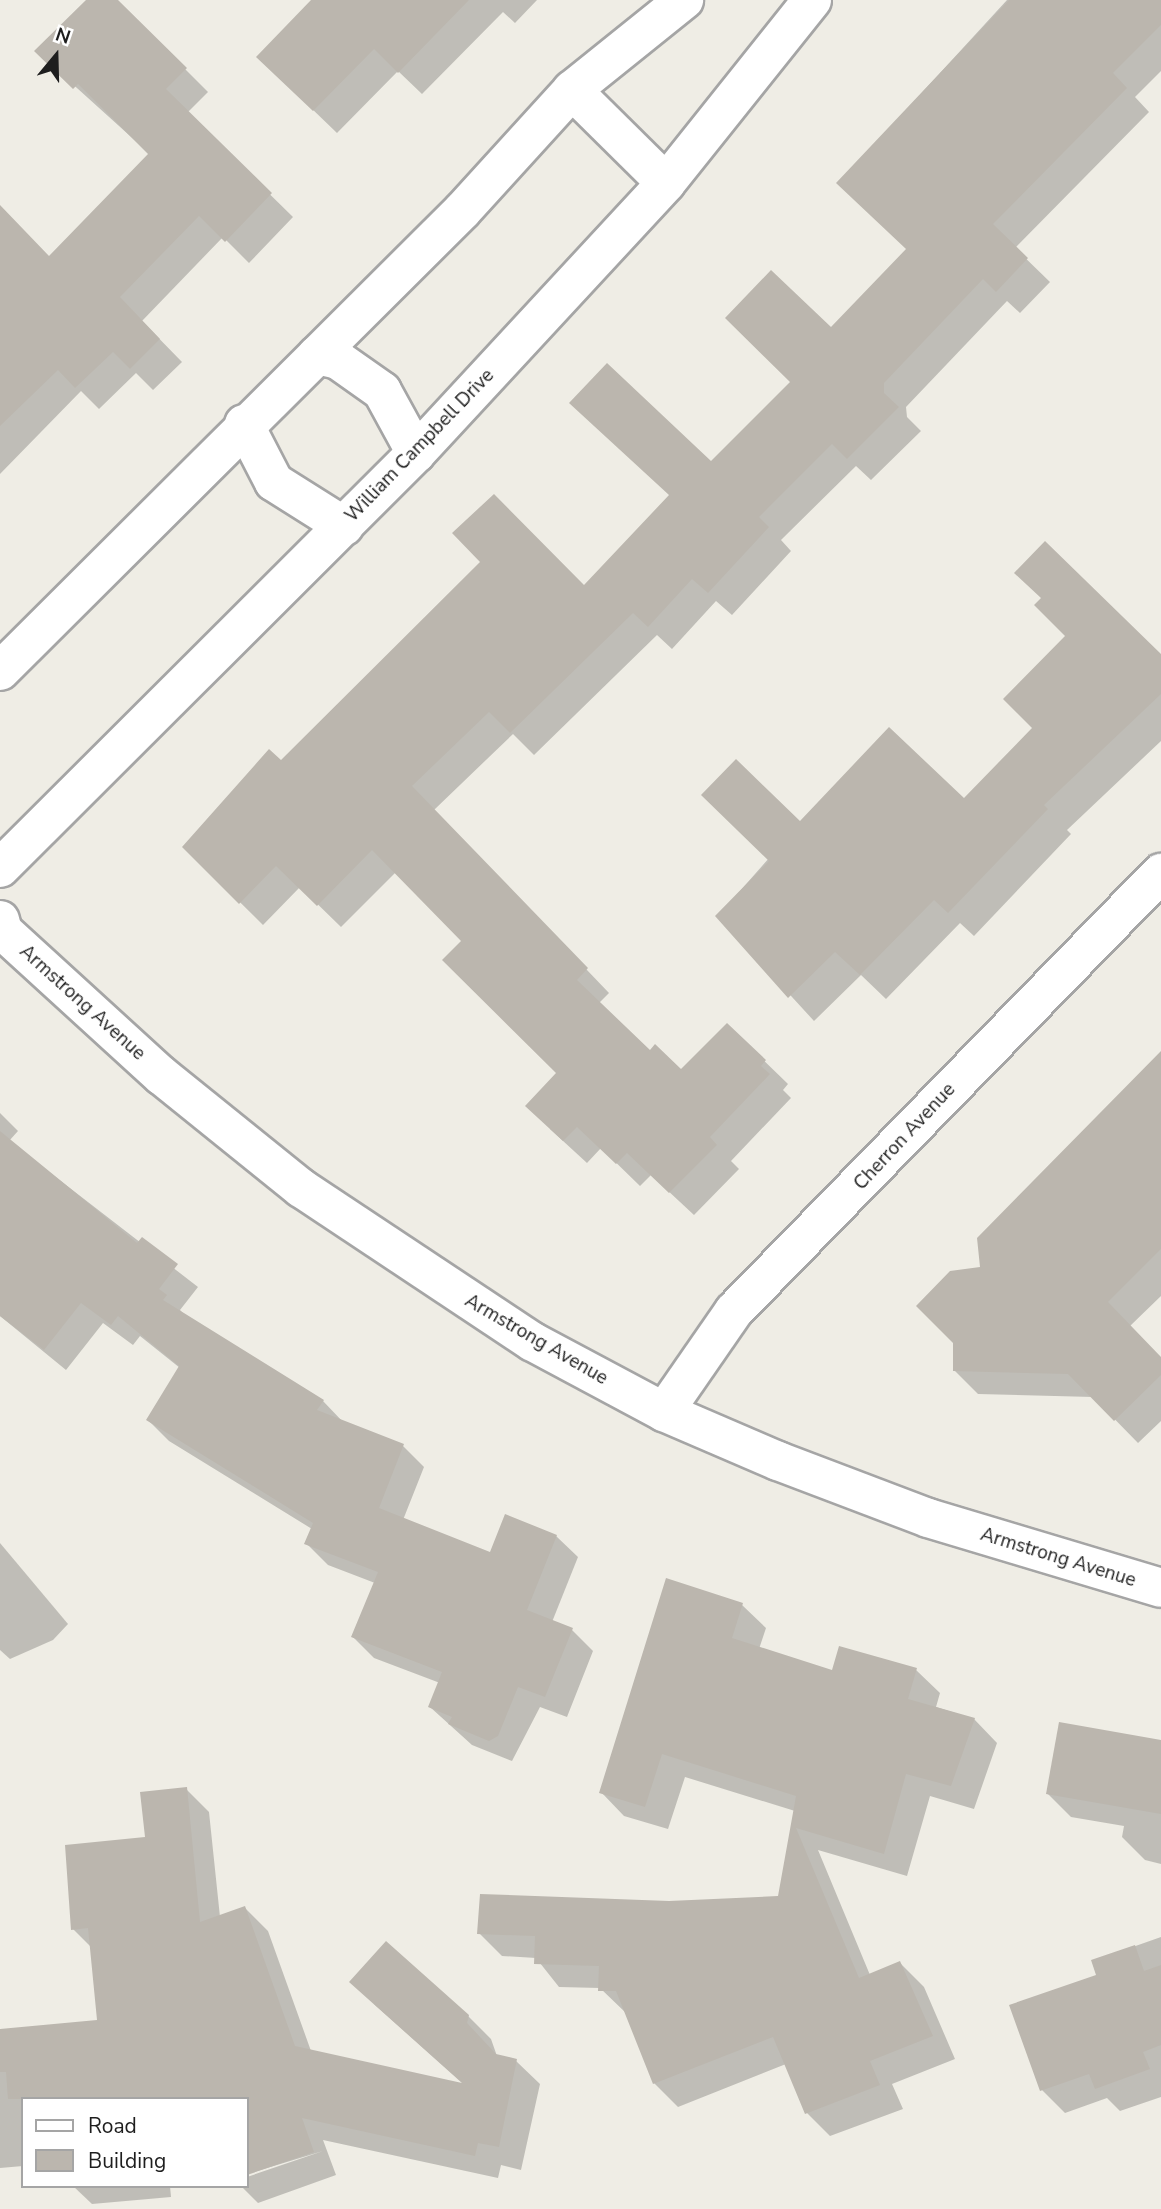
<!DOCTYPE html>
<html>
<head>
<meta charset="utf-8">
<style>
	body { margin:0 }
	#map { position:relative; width:1161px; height:2209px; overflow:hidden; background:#efede5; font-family:"Nunito Sans",sans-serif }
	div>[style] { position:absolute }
	.shadow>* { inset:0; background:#0003 }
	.building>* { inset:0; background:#bbb6ae }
	.roads { filter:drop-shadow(2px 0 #a5a5a5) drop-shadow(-2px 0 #a5a5a5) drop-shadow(0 2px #a5a5a5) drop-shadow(0 -2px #a5a5a5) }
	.minor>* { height:38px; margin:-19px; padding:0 19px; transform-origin:19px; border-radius:19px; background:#fff }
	span { translate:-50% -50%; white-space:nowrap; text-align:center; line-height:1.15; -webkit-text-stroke:7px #fff; paint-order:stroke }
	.street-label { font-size:19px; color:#1e1e1e }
	.legend { position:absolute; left:21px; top:2097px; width:228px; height:91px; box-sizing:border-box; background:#fff; border:2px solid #a5a5a5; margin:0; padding:9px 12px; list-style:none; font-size:21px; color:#1e1e1e }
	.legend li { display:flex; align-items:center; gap:14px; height:35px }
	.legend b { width:35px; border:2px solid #a5a5a5 }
	.north { position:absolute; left:21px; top:21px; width:70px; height:70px; -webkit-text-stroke:5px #fff; paint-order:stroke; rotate:19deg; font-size:19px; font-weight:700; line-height:28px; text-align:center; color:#1e1e1e }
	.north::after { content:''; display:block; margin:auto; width:24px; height:32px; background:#1e1e1e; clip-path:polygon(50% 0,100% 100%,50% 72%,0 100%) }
</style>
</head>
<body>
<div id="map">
	<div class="shadow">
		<i style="clip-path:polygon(88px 0,116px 0,208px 92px,187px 113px,293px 217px,249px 263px,223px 237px,142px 321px,182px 362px,153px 390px,136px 373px,99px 409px,81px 391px,0 474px,0 208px,49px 258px,150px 154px,36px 51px)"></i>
		<i style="clip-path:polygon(314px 0,537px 0,515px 23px,503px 12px,422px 94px,398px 71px,337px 133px,282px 80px)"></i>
		<i style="clip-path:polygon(1007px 0,1161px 0,1161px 71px,1135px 97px,1149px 112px,1015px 248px,1050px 282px,1020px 313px,1007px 301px,906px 407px,907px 417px,921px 431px,871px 480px,856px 466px,781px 540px,791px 551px,732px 615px,716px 601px,672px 649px,657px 635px,534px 755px,513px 734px,434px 810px,609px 993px,599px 1003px,650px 1052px,681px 1072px,727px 1025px,788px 1084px,783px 1090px,791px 1098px,731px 1161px,739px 1169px,694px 1215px,651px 1175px,640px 1186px,601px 1148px,587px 1163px,550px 1129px,559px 1074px,463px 941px,396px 872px,341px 927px,300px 887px,263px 925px,184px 847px,281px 763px,584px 588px,792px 382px,908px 250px,839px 183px)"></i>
		<i style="clip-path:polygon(1161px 657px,1161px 741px,1067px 830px,1071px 834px,974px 936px,960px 923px,886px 999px,861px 975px,814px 1021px,718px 916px,800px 823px,964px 801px)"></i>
		<i style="clip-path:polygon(1161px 1054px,1161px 1296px,1130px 1326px,1161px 1359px,1161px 1421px,1138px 1443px,1093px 1397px,978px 1394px,955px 1371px,982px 1269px)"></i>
		<i style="clip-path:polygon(0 1113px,18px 1131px,9px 1141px,198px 1287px,180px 1310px,185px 1316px,323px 1401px,344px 1423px,403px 1446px,424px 1467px,403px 1520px,491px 1555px,556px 1536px,578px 1557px,552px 1622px,572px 1630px,593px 1651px,567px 1717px,540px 1707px,512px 1761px,472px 1745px,430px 1707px,440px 1683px,374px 1658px,353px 1637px,375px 1583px,328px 1565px,307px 1544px,312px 1529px,169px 1441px,148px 1420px,180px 1368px,140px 1336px,133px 1345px,103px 1323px,66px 1370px,0 1316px)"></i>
		<i style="clip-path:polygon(0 1543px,68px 1624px,53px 1640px,10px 1659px,0 1650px)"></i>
		<i style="clip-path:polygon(742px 1605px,766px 1628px,759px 1649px,833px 1673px,916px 1670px,940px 1693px,936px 1707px,974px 1719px,997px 1743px,974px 1809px,930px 1796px,907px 1876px,818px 1850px,870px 1975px,900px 1963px,924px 1987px,955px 2059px,892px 2084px,903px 2109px,830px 2136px,807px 2113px,786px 2064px,678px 2107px,654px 2083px,627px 2014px,600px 1988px,559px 1987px,536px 1958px,502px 1956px,479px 1933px,669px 1903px,780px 1898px,795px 1811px,685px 1777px,668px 1829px,624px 1816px,601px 1792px)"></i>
		<i style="clip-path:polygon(1161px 1742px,1161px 1864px,1145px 1860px,1122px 1837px,1124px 1826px,1071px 1817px,1048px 1794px)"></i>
		<i style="clip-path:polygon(186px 1789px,209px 1812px,220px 1917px,245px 1908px,268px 1931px,311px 2051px,465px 2085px,374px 2004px,468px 2016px,491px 2039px,497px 2056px,516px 2061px,540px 2084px,521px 2170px,501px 2165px,498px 2178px,323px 2140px,336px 2175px,258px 2203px,241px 2186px,247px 2177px,323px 2151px,247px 2174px,247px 2099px,23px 2099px,23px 2166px,0 2168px,0 2041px,99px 2022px,92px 1948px,73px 1929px)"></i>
		<i style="clip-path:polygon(1161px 1937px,1161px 2097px,1120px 2111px,1107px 2098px,1065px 2113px,1042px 2090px,1098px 1977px,1093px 1961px)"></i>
		<i style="clip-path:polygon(73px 2186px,170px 2186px,171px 2197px,92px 2204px)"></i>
	</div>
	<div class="building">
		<i style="clip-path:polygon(86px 0,118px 0,187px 68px,166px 89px,272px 193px,225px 242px,199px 216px,120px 297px,160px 339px,130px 369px,113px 352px,75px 388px,58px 370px,0 426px,0 205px,49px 256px,148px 154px,78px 84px,73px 89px,34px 51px)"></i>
		<i style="clip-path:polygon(311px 0,469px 0,398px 73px,374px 49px,313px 111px,256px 57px)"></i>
		<i style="clip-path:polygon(1009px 0,1161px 0,1161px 25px,1113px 73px,1127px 88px,993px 224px,1028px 258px,996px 292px,983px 279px,884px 383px,884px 393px,899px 407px,847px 459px,832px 444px,759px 517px,769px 527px,708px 593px,692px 579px,648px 627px,633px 613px,510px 733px,489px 712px,412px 786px,588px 968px,577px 980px,650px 1050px,655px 1044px,681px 1069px,727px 1023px,766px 1060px,761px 1066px,770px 1074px,710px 1137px,717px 1145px,669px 1193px,627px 1153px,616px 1164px,577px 1127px,563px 1141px,525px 1106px,556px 1073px,442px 960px,461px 941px,372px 850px,317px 906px,276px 866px,239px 904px,182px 847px,269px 749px,281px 760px,480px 562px,452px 533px,494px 494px,584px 585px,669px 495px,569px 403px,607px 363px,711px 461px,790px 382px,725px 318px,771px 270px,831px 327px,906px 249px,836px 183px)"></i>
		<i style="clip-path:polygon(1045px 541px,1161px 654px,1161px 694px,1044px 805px,1048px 809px,948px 913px,934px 900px,860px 975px,835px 952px,788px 998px,715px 916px,769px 861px,701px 795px,736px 759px,800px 821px,889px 727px,964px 798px,1032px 728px,1003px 699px,1065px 636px,1034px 605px,1041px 598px,1014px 573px)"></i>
		<i style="clip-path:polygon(1161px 1051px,1161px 1249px,1108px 1302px,1161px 1357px,1161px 1375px,1114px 1421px,1068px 1374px,953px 1371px,953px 1343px,916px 1306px,950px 1271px,980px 1267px,977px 1238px)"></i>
		<i style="clip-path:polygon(0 1131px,137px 1243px,142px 1237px,178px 1264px,159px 1289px,167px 1295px,163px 1300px,324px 1400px,317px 1410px,404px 1444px,379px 1508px,490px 1552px,505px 1514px,557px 1535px,527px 1610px,573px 1628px,545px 1697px,518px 1687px,498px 1736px,489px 1741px,448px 1724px,452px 1717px,428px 1707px,442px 1672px,351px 1637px,378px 1572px,304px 1544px,313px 1523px,146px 1420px,179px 1366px,118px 1316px,111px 1325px,81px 1303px,44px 1350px,0 1316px)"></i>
		<i style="clip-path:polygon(666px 1578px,743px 1603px,732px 1638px,832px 1670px,839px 1646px,917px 1668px,908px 1699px,975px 1718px,951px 1786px,906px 1774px,884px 1854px,796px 1828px,859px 1978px,900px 1961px,933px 2036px,870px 2061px,880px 2085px,805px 2114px,773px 2037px,653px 2084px,616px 1991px,598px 1991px,599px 1966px,534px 1964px,535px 1936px,477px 1934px,480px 1894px,669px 1901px,778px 1896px,796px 1796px,662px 1754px,645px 1807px,599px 1793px)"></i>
		<i style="clip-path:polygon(1059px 1722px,1161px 1740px,1161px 1814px,1046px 1794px)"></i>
		<i style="clip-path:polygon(187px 1787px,200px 1922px,245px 1906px,295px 2046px,462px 2083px,349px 1982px,386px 1941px,469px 2015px,467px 2023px,496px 2054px,517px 2059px,499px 2147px,478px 2143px,475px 2156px,302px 2118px,314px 2152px,247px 2175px,247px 2099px,8px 2099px,6px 2072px,0 2072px,0 2029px,97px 2020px,88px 1928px,71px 1930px,65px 1845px,145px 1837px,140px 1792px)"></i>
		<i style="clip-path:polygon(1135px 1945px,1144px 1971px,1161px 1965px,1161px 2045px,1143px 2052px,1150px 2069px,1095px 2089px,1089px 2074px,1040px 2091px,1009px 2005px,1096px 1975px,1091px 1960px)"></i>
	</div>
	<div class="roads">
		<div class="minor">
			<i style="left:572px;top:90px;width:132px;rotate:44.7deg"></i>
			<i style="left:317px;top:355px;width:22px;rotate:13deg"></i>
			<i style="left:338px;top:360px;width:54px;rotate:35.2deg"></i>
			<i style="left:382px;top:391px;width:71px;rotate:61.3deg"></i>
			<i style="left:244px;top:424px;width:65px;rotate:62.7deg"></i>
			<i style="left:274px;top:482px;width:83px;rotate:32.2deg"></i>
			<i style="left:0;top:671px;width:652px;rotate:-44.88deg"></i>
			<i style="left:462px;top:211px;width:164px;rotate:-47.7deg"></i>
			<i style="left:572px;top:90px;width:144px;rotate:-38.8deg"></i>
			<i style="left:0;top:868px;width:588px;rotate:-44.93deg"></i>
			<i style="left:416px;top:453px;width:368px;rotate:-47.2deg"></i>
			<i style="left:666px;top:183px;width:234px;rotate:-51.4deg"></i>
			<i style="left:0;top:920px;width:11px;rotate:75deg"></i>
			<i style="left:3px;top:931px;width:215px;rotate:42.4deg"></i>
			<i style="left:162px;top:1076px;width:179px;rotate:38.9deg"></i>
			<i style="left:301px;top:1188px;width:278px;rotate:33.6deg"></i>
			<i style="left:533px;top:1342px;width:149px;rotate:28.1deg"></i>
			<i style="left:664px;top:1412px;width:124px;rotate:23.3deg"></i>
			<i style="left:778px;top:1461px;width:160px;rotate:20.8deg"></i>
			<i style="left:928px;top:1518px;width:243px;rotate:16.7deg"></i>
			<i style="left:664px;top:1412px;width:123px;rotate:-55.3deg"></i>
			<i style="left:734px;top:1311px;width:612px;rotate:-45.73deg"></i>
		</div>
	</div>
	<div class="street-label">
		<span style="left:420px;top:446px;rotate:-46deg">William Campbell Drive</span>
		<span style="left:82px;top:1003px;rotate:42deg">Armstrong Avenue</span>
		<span style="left:905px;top:1137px;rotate:-47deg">Cherron Avenue</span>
		<span style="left:536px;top:1340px;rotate:30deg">Armstrong Avenue</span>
		<span style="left:1058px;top:1558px;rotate:17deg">Armstrong Avenue</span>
	</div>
	<ul class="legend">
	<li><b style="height:9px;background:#fff"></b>Road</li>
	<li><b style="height:19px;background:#bbb6ae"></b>Building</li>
	</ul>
	<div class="north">N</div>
</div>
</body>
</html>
